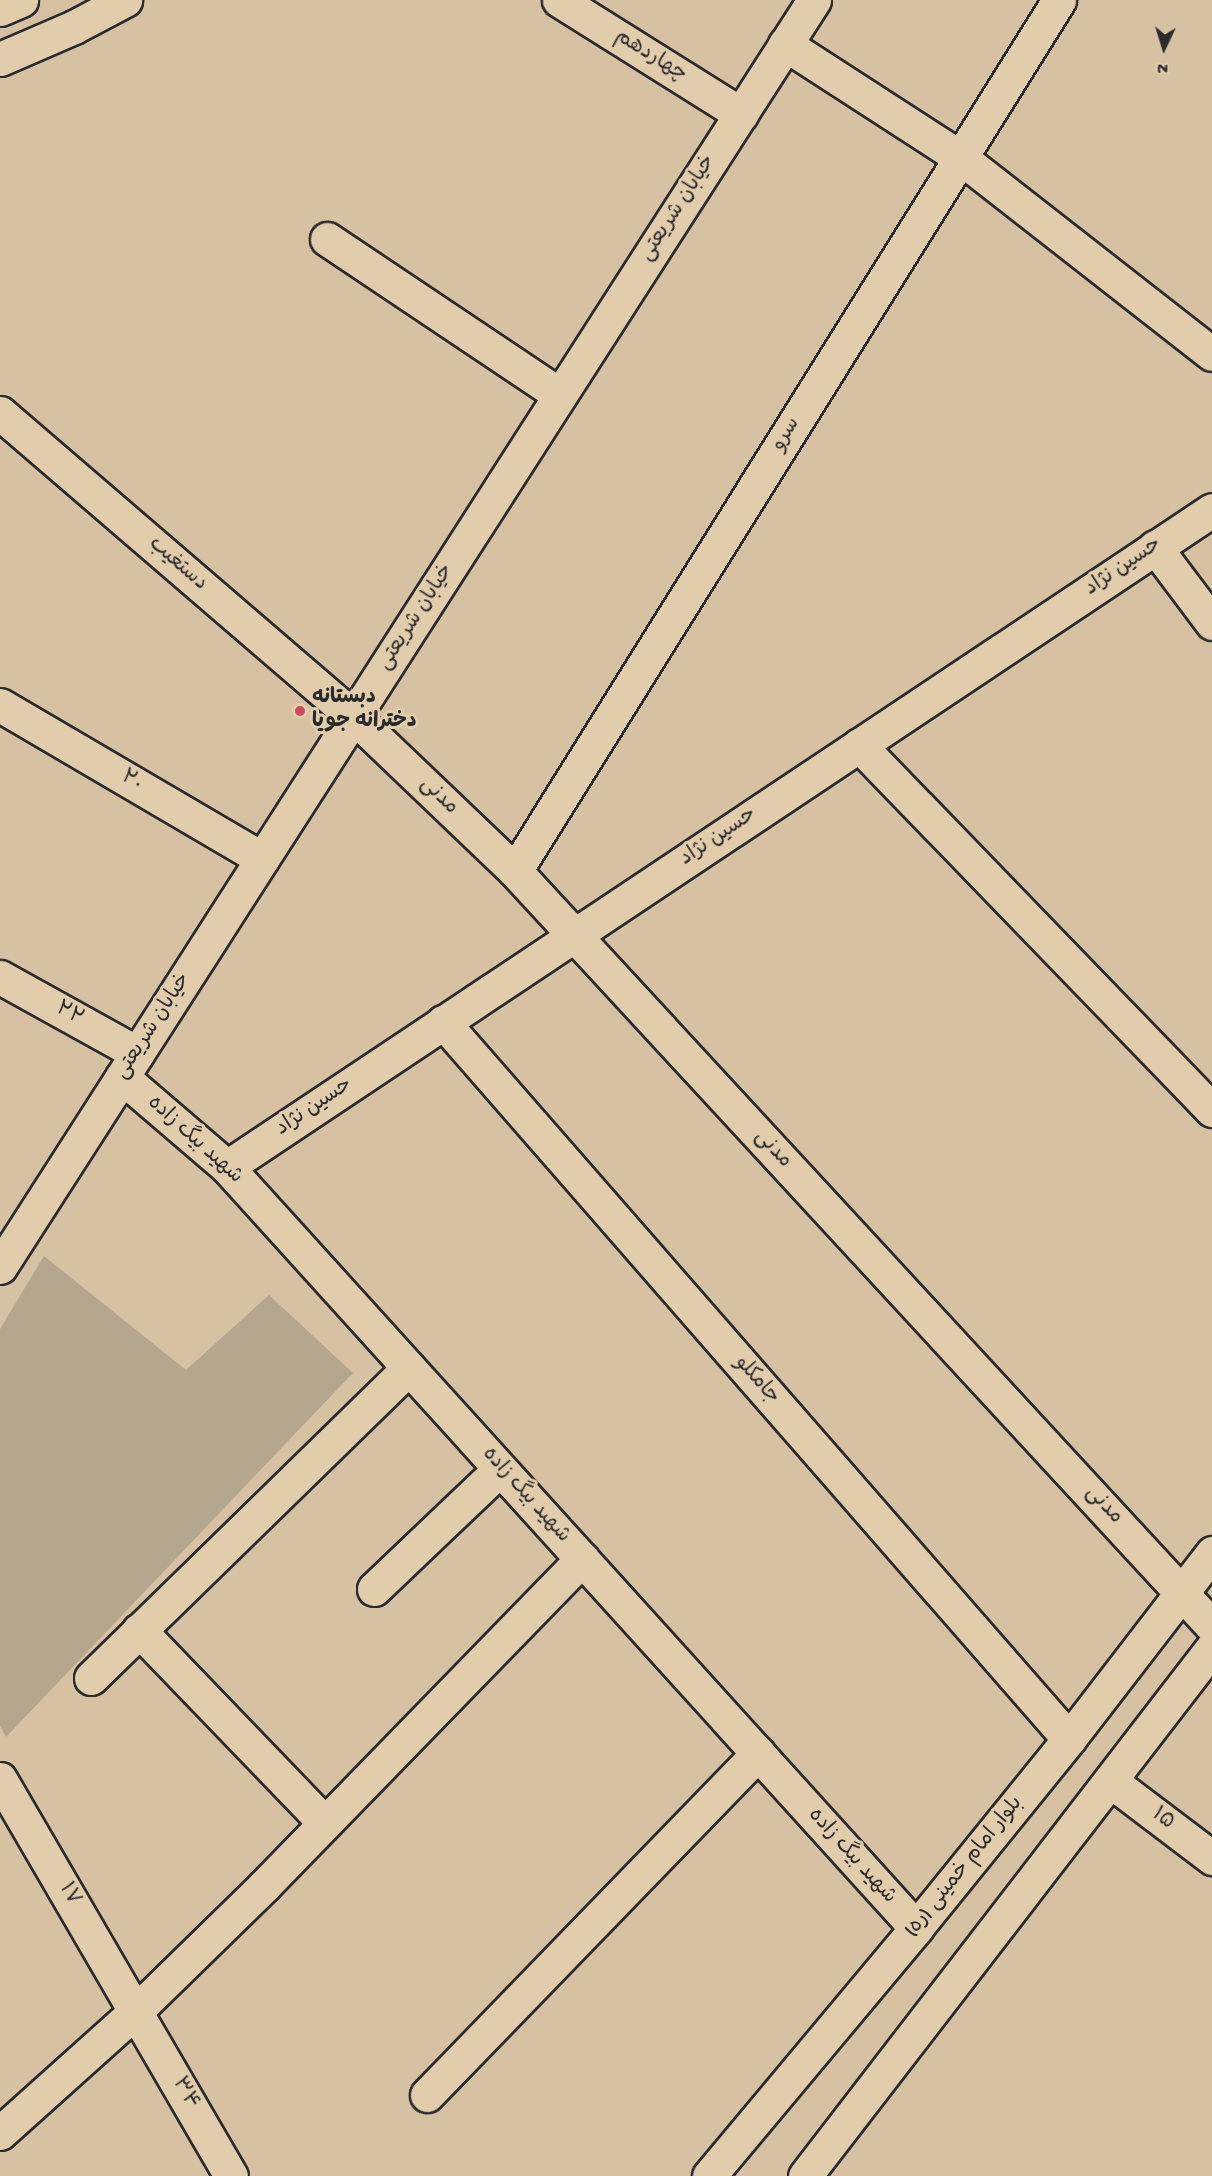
<!DOCTYPE html>
<html>
<head>
<meta charset="utf-8">
<style>
	body { margin:0 }
	#map { position:relative; width:1212px; height:2176px; overflow:hidden; background:#d6c2a3; font-family:"Gochi Hand","Playpen Sans Arabic",sans-serif }
	div>[style] { position:absolute }
	.green>* { inset:0; background:#b6a68d }
	.roads { filter:drop-shadow(2px 0 #2b2b2b) drop-shadow(-2px 0 #2b2b2b) drop-shadow(0 2px #2b2b2b) drop-shadow(0 -2px #2b2b2b) }
	.minor>* { height:33px; margin:-16.5px; padding:0 16.5px; transform-origin:16.5px; border-radius:16.5px; background:#e1ccab }
	.major>* { height:33px; margin:-16.5px; padding:0 16.5px; transform-origin:16.5px; border-radius:16.5px; background:#e1ccab }
	.dots>* { width:16px; height:16px; translate:-50% -50%; box-sizing:border-box; border:3px solid #e1ccab; border-radius:50% }
	span { translate:-50% -50%; white-space:nowrap; text-align:center; line-height:1.15; -webkit-text-stroke:6px #e1ccab; paint-order:stroke }
	.street-label { font-size:21px; color:#2b2b2b }
	.poi-label { font-size:21px; color:#2b2b2b; font-weight:700 }
	.left { translate:0 -50%; text-align:left }
	.north { position:absolute; left:1134px; top:18px; width:60px; height:60px; -webkit-text-stroke:4px #e1ccab; paint-order:stroke; rotate:184deg; font-size:16px; font-weight:700; line-height:24px; text-align:center; color:#2b2b2b }
	.north::after { content:''; display:block; margin:auto; width:21px; height:27px; background:#2b2b2b; clip-path:polygon(50% 0,100% 100%,50% 72%,0 100%) }
</style>
</head>
<body>
<div id="map">
	<div class="green">
		<i style="clip-path:polygon(44px 1256px,186px 1370px,269px 1295px,353px 1373px,6px 1737px,0 1726px,0 1329px)"></i>
	</div>
	<div class="roads">
		<div class="minor">
			<i style="left:559px;top:0;width:215px;rotate:32.1deg"></i>
			<i style="left:0;top:9px;width:23px;rotate:-23deg"></i>
			<i style="left:785px;top:44px;width:210px;rotate:32.9deg"></i>
			<i style="left:961px;top:158px;width:318px;rotate:38deg"></i>
			<i style="left:0;top:59px;width:81px;rotate:-23.4deg"></i>
			<i style="left:74px;top:27px;width:58px;rotate:-27.9deg"></i>
			<i style="left:327px;top:239px;width:280px;rotate:33.8deg"></i>
			<i style="left:0;top:413px;width:467px;rotate:40.7deg"></i>
			<i style="left:354px;top:717px;width:223px;rotate:43.7deg"></i>
			<i style="left:515px;top:871px;width:1028px;rotate:47.29deg"></i>
			<i style="left:1155px;top:547px;width:95px;rotate:53.1deg"></i>
			<i style="left:0;top:705px;width:304px;rotate:30.4deg"></i>
			<i style="left:859px;top:745px;width:508px;rotate:45.96deg"></i>
			<i style="left:515px;top:871px;width:1027px;rotate:-58.01deg"></i>
			<i style="left:0;top:977px;width:157px;rotate:29deg"></i>
			<i style="left:443px;top:1022px;width:952px;rotate:48.88deg"></i>
			<i style="left:122px;top:1077px;width:138px;rotate:40.6deg"></i>
			<i style="left:227px;top:1167px;width:1027px;rotate:47.84deg"></i>
			<i style="left:227px;top:1167px;width:1184px;rotate:-33.7deg"></i>
			<i style="left:0;top:1267px;width:1506px;rotate:-57.28deg"></i>
			<i style="left:374px;top:1589px;width:174px;rotate:-43.6deg"></i>
			<i style="left:139px;top:1630px;width:268px;rotate:46.1deg"></i>
			<i style="left:91px;top:1678px;width:444px;rotate:-44.3deg"></i>
			<i style="left:0;top:1779px;width:459px;rotate:59.8deg"></i>
			<i style="left:1112px;top:1782px;width:126px;rotate:37.2deg"></i>
			<i style="left:427px;top:2095px;width:476px;rotate:-45.9deg"></i>
			<i style="left:0;top:2133px;width:183px;rotate:-41.9deg"></i>
			<i style="left:136px;top:2011px;width:180px;rotate:-44.3deg"></i>
			<i style="left:265px;top:1885px;width:455px;rotate:-45.8deg"></i>
		</div>
		<div class="major">
			<i style="left:709px;top:2176px;width:323px;rotate:-50.1deg"></i>
			<i style="left:916px;top:1928px;width:243px;rotate:-51deg"></i>
			<i style="left:1069px;top:1739px;width:235px;rotate:-52.4deg"></i>
			<i style="left:805px;top:2176px;width:667px;rotate:-52.37deg"></i>
		</div>
	</div>
	<div class="dots">
		<i style="left:300px;top:711px;background:#d1495b"></i>
	</div>
	<div class="street-label">
		<span style="left:650px;top:57px;rotate:32deg">چهاردهم</span>
		<span style="left:679px;top:209px;rotate:-57deg">خیابان شریعتی</span>
		<span style="left:787px;top:435px;rotate:-58deg">سرو</span>
		<span style="left:177px;top:565px;rotate:41deg">دستغیب</span>
		<span style="left:1124px;top:568px;rotate:-34deg">حسین نژاد</span>
		<span style="left:417px;top:618px;rotate:-57deg">خیابان شریعتی</span>
		<span style="left:131px;top:782px;rotate:30deg">۲۰</span>
		<span style="left:438px;top:797px;rotate:44deg">مدنی</span>
		<span style="left:719px;top:838px;rotate:-34deg">حسین نژاد</span>
		<span style="left:69px;top:1015px;rotate:29deg">۲۲</span>
		<span style="left:154px;top:1027px;rotate:-57deg">خیابان شریعتی</span>
		<span style="left:315px;top:1108px;rotate:-34deg">حسین نژاد</span>
		<span style="left:194px;top:1141px;rotate:42deg">شهید بیگ زاده</span>
		<span style="left:772px;top:1150px;rotate:47deg">مدنی</span>
		<span style="left:756px;top:1381px;rotate:49deg">جامکلو</span>
		<span style="left:525px;top:1496px;rotate:48deg">شهید بیگ زاده</span>
		<span style="left:1103px;top:1506px;rotate:47deg">مدنی</span>
		<span style="left:1162px;top:1820px;rotate:37deg">۱۵</span>
		<span style="left:851px;top:1857px;rotate:48deg">شهید بیگ زاده</span>
		<span style="left:965px;top:1868px;rotate:-51deg">بلوار امام خمینی (ره)</span>
		<span style="left:68px;top:1895px;rotate:60deg">۱۷</span>
		<span style="left:184px;top:2094px;rotate:60deg">۳۴</span>
	</div>
	<div class="poi-label">
		<span class="left" style="left:312px;top:711px">دبستانه<br>دخترانه جويا</span>
	</div>
	<div class="north">N</div>
</div>
</body>
</html>
